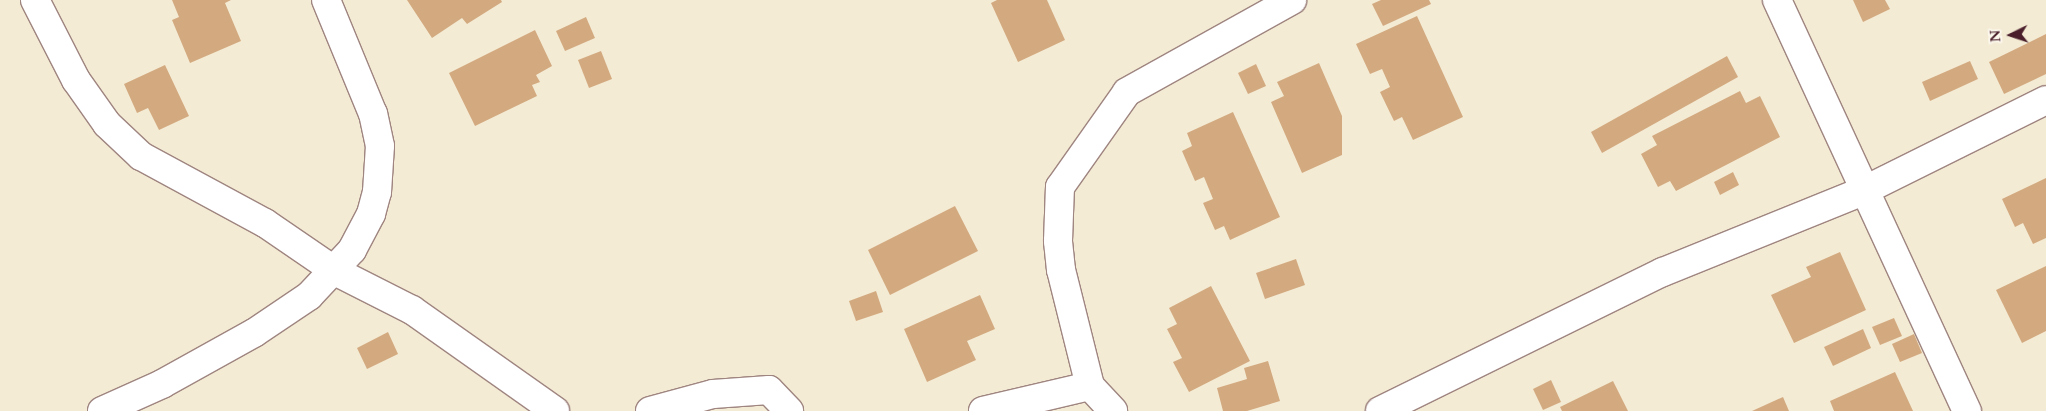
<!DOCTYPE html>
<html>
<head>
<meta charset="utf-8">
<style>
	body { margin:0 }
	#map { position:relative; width:2046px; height:411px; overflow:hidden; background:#f4ebd4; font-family:Cardo,serif }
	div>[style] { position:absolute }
	.building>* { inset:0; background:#d3aa80 }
	.roads { filter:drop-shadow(1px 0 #9f8580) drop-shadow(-1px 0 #9f8580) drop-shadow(0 1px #9f8580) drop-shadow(0 -1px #9f8580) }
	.minor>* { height:28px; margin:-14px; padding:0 14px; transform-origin:14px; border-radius:14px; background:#fff }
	span { translate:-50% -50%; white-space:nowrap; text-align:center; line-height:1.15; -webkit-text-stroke:4px #fbf7ec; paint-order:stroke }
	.north { position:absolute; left:1986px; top:10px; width:50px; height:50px; -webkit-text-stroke:4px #fbf7ec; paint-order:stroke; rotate:266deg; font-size:14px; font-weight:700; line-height:20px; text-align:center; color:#4a1f2b }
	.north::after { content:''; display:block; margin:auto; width:18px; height:22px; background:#4a1f2b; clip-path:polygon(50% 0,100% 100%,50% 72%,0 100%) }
</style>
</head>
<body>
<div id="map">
	<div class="building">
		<i style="clip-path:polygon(172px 0,231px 0,225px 3px,241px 41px,190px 63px,172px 20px,179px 17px)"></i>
		<i style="clip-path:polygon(407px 0,501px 0,502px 2px,467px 24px,462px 18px,432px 38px)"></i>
		<i style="clip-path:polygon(997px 0,1047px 0,1065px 40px,1018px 62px,991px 3px)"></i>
		<i style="clip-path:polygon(1381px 0,1429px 0,1431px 4px,1383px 26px,1372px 4px)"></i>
		<i style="clip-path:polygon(1853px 0,1885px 0,1890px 9px,1863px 22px)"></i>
		<i style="clip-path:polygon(1417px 16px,1463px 117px,1413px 140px,1402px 117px,1394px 121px,1380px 92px,1390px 87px,1382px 69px,1370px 74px,1356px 44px)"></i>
		<i style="clip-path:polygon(586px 17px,595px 38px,565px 51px,556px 31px)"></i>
		<i style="clip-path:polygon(535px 30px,552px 66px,536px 75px,540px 82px,532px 85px,537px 96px,475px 126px,449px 73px)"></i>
		<i style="clip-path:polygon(2046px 34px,2046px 74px,2004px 94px,1989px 62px)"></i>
		<i style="clip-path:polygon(601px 51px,612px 79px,589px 88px,578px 60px)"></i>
		<i style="clip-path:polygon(1727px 56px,1738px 77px,1602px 153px,1591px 132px)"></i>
		<i style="clip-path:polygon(1970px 61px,1978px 79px,1930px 101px,1922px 82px)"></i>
		<i style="clip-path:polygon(1319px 63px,1342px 116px,1342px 155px,1302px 173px,1271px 102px,1284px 96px,1277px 82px)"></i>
		<i style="clip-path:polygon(1256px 64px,1266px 86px,1248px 94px,1238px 73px)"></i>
		<i style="clip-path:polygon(165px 65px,189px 116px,159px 130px,148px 108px,137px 113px,124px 84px)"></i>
		<i style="clip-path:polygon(1740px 91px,1746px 103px,1760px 96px,1780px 137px,1676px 191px,1670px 181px,1658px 187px,1641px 154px,1657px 145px,1652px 136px)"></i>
		<i style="clip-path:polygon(1233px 112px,1280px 217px,1230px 240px,1224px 226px,1215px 230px,1203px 203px,1213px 199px,1204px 177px,1195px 181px,1182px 151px,1192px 146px,1187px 133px)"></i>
		<i style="clip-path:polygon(1733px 172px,1739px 185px,1720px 195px,1714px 182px)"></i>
		<i style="clip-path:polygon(2046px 178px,2046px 238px,2033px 244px,2023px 223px,2015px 227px,2002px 199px)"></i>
		<i style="clip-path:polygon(955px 206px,978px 251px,890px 295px,868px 250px)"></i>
		<i style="clip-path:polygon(1840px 252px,1866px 310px,1794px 343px,1771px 295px,1811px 277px,1806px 267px)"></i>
		<i style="clip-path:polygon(1296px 259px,1305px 285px,1265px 299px,1256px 273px)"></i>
		<i style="clip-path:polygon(2046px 266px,2046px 331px,2022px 343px,1996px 290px)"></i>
		<i style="clip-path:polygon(1211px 286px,1250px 361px,1189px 392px,1173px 362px,1182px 358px,1167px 329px,1177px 324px,1169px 308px)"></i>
		<i style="clip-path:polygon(876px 291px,883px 312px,856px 321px,849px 301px)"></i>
		<i style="clip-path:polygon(980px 295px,995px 329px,967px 341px,976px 360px,927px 382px,904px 329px)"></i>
		<i style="clip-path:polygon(1894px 318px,1902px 336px,1880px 345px,1872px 327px)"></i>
		<i style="clip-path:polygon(1863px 329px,1871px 348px,1833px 366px,1824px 347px)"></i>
		<i style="clip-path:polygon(388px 332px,398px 354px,367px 369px,357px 348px)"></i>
		<i style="clip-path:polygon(1914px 334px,1922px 353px,1900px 362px,1892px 344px)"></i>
		<i style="clip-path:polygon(1268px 361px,1280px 401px,1247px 411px,1223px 411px,1217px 388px,1247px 379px,1244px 368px)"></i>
		<i style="clip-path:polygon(1895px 372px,1913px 411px,1834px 411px,1830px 401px)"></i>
		<i style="clip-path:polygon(1551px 380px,1561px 402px,1543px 410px,1533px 389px)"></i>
		<i style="clip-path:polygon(1613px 381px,1628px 411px,1562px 411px,1560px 407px)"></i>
		<i style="clip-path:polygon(1783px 397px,1789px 411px,1752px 411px)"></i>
	</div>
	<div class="roads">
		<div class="minor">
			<i style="left:35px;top:0;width:90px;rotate:62.9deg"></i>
			<i style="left:76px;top:80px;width:54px;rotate:54.8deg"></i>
			<i style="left:107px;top:124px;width:47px;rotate:43.3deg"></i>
			<i style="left:141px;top:156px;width:141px;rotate:28.4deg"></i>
			<i style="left:265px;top:223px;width:85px;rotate:34.4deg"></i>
			<i style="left:335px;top:271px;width:86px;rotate:26.9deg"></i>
			<i style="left:412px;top:310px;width:175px;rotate:35.2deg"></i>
			<i style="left:1777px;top:0;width:453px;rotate:65.2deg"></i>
			<i style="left:1090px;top:386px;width:120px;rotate:-104deg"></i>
			<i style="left:1061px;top:270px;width:29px;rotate:-96deg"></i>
			<i style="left:1058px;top:241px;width:54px;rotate:-87.9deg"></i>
			<i style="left:1060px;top:187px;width:116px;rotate:-54.8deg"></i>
			<i style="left:1127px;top:92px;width:189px;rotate:-29.1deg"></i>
			<i style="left:102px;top:411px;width:66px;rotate:-24.2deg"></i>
			<i style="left:162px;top:384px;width:105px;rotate:-29deg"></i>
			<i style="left:254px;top:333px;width:66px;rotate:-33.9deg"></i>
			<i style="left:309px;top:296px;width:63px;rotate:-46.9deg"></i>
			<i style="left:352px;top:250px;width:41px;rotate:-62.2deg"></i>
			<i style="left:371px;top:214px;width:23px;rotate:-75deg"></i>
			<i style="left:377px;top:192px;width:46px;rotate:-86.3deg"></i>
			<i style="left:380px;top:146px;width:33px;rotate:-102deg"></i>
			<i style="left:373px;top:114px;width:123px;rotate:-112.4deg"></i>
			<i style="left:650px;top:411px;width:65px;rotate:-15.1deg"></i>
			<i style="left:713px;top:394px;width:56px;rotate:-4.1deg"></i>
			<i style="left:769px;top:390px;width:29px;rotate:46deg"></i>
			<i style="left:983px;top:411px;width:110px;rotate:-13.2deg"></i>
			<i style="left:1090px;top:386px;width:34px;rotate:47deg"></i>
			<i style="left:1380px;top:411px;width:315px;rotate:-26.2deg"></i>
			<i style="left:1663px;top:272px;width:216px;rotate:-22deg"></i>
			<i style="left:1863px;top:191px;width:204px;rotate:-26.4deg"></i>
		</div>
	</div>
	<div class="north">N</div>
</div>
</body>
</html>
